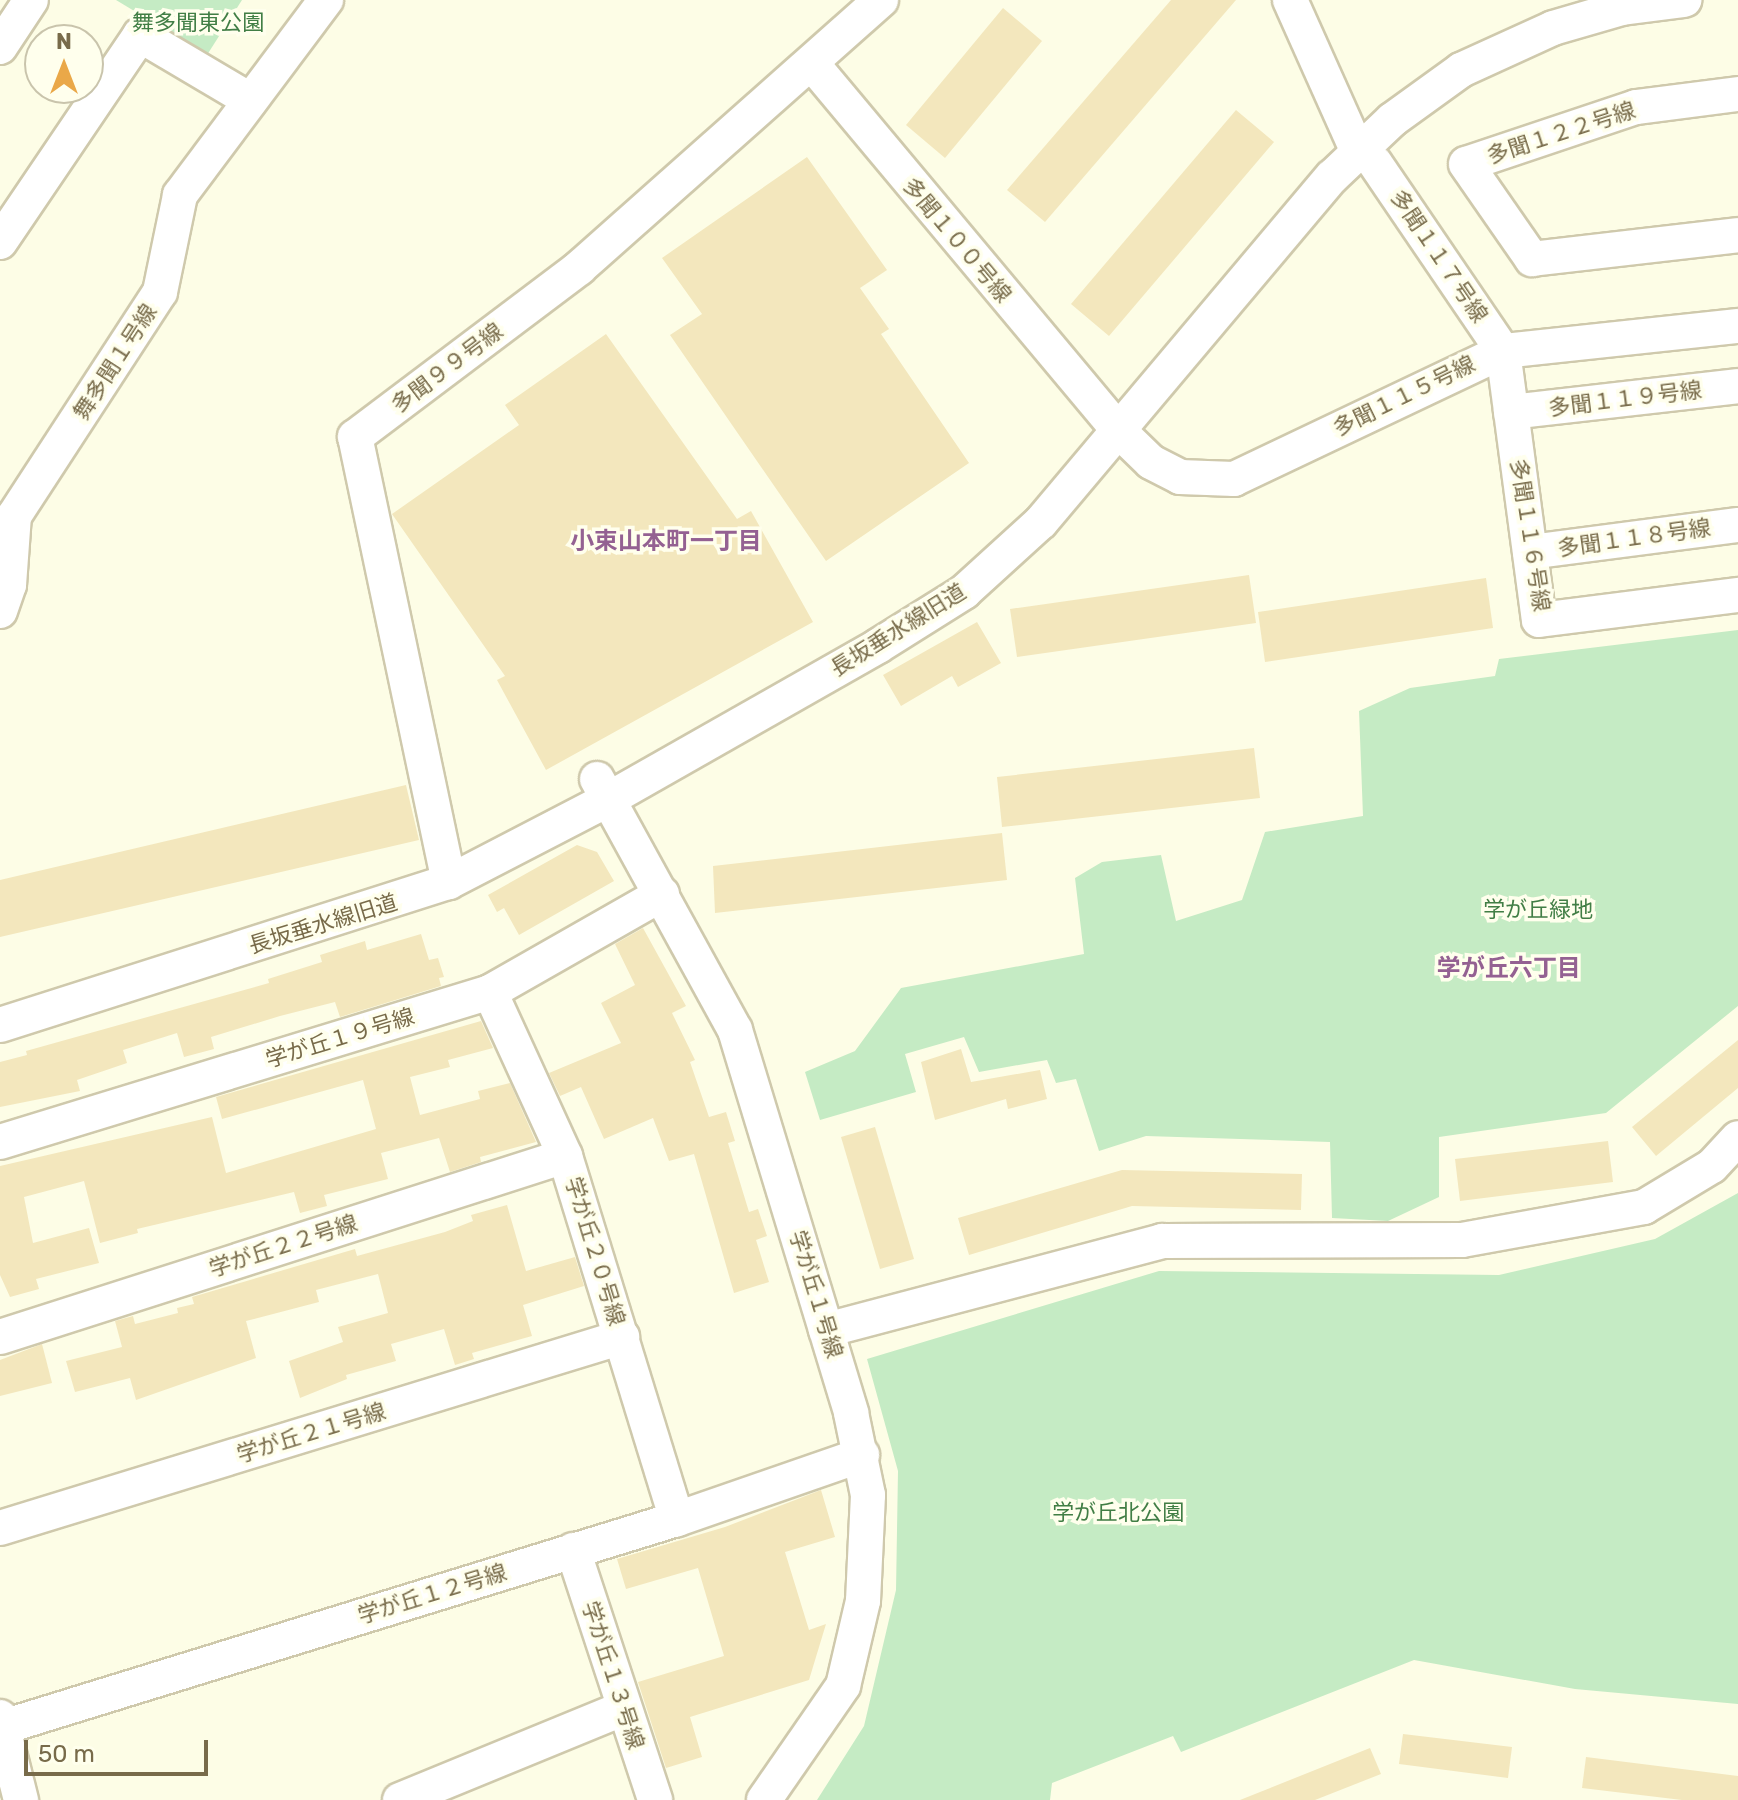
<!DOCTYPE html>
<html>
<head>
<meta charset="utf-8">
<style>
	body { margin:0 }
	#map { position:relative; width:1738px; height:1800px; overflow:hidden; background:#fdfde6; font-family:Rubik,"Noto Sans JP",sans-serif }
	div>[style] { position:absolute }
	.green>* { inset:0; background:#c5ebc4 }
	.building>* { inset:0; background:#f3e7bd }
	.roads { filter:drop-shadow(2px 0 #cfc9ac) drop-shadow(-2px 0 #cfc9ac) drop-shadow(0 2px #cfc9ac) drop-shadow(0 -2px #cfc9ac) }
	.minor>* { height:34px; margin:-17px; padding:0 17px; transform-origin:17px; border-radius:17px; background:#fff }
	span { translate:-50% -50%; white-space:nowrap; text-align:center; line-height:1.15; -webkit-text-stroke:7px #ffffed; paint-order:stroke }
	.park-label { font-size:22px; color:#417e45 }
	.street-label { font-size:22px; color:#786b4a }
	.neighbourhood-label { font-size:24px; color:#946192; font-weight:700 }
	.north { position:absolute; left:24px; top:24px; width:80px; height:80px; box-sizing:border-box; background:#ffffed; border:2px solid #c9c4ac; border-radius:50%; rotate:0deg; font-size:22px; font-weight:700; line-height:32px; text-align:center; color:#786b4a }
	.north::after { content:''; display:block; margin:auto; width:28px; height:36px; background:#eaa848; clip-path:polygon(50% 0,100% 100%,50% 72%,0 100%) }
	.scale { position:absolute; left:24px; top:1740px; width:184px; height:36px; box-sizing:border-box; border:4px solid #786b4a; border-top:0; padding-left:10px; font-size:24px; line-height:28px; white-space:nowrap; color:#786b4a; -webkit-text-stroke:6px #ffffed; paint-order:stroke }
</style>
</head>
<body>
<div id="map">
	<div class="green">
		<i style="clip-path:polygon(116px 0,242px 0,207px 55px)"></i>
		<i style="clip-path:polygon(1738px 630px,1738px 1006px,1606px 1113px,1439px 1137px,1439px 1197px,1388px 1221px,1332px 1218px,1330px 1142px,1146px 1136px,1099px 1151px,1076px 1079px,1056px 1083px,1047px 1060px,979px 1072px,964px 1037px,905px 1054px,916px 1092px,820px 1120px,805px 1072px,855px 1051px,901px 988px,1084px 954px,1075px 878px,1102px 862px,1161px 855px,1176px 921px,1242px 900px,1265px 832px,1363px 816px,1359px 711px,1410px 688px,1495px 676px,1499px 659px)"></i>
		<i style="clip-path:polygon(1738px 1193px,1738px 1704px,1575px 1689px,1414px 1660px,1181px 1752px,1173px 1736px,1052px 1783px,1050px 1800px,817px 1800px,864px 1726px,896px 1590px,898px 1471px,867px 1359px,1159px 1271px,1499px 1275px,1655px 1239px)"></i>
	</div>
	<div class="building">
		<i style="clip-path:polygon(1171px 0,1236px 0,1045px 222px,1007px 190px)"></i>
		<i style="clip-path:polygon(1003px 8px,1042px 41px,945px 158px,906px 125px)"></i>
		<i style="clip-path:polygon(1236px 110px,1274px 142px,1109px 336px,1071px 304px)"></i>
		<i style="clip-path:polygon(807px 157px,887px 270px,860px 288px,889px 329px,881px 334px,969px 463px,826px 561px,670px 335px,702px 314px,662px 258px)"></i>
		<i style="clip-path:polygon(606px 334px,737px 519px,751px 511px,813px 622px,546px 770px,497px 680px,505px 676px,392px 514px,519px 425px,505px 405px)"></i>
		<i style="clip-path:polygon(1249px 575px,1256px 623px,1017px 657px,1010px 609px)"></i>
		<i style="clip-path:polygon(1486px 578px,1493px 628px,1265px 662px,1258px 612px)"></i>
		<i style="clip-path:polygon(977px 622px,1001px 663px,958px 687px,952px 676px,901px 706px,883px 675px)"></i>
		<i style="clip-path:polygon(1254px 748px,1260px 798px,1002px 827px,997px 777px)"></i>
		<i style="clip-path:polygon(406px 785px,419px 840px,0 937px,0 880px)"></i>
		<i style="clip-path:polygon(1002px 833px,1007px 880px,715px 913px,713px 866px)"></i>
		<i style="clip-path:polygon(577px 845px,597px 852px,614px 881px,519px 935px,504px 908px,497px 912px,488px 895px)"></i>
		<i style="clip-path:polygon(643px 928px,686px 1006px,672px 1013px,695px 1060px,690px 1062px,709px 1117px,726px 1112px,735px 1141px,728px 1143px,749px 1212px,758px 1209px,767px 1236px,756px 1240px,769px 1282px,734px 1293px,694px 1154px,669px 1161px,653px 1118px,604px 1139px,581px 1087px,560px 1096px,549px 1073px,621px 1043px,601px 1003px,635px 985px,615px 944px)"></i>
		<i style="clip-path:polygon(421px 934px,429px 960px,438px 958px,444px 977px,439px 978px,441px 986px,340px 1017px,335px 1002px,280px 1016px,211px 1037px,214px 1049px,184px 1057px,177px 1033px,123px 1050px,127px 1063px,77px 1080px,80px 1091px,0 1107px,0 1062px,27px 1055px,26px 1051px,269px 983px,268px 979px,322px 962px,320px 955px,365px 941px,367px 950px)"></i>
		<i style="clip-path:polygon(481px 1021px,493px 1048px,448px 1060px,450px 1067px,410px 1077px,420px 1115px,480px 1099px,478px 1091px,510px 1083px,536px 1142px,480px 1157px,481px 1162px,450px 1172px,439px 1138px,381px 1153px,388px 1179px,324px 1195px,327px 1206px,300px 1213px,294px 1192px,137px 1229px,138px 1233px,100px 1243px,84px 1181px,24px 1197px,33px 1243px,89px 1228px,99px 1263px,36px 1279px,39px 1289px,10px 1297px,0 1275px,0 1166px,212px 1117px,226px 1173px,376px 1129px,363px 1080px,222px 1119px,216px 1097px)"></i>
		<i style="clip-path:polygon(1738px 1040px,1738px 1088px,1656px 1156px,1632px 1127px)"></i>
		<i style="clip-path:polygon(961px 1049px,971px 1082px,1040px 1070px,1047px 1099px,1008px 1109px,1006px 1099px,935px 1120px,921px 1062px)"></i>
		<i style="clip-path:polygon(875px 1127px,914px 1259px,880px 1269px,841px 1137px)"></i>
		<i style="clip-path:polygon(1608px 1141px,1613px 1182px,1460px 1201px,1455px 1159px)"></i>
		<i style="clip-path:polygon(1122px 1170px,1302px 1174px,1301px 1210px,1132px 1206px,969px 1255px,958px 1218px)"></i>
		<i style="clip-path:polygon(507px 1205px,526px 1271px,575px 1257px,584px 1286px,523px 1305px,532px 1336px,472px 1353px,474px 1359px,455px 1365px,444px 1329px,391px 1344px,396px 1361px,346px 1375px,347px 1379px,300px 1398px,289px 1361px,343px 1342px,338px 1327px,388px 1313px,378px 1274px,316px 1290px,319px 1302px,246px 1321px,256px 1358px,136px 1400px,130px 1378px,75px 1392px,66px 1361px,122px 1347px,115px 1321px,133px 1316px,135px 1324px,178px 1313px,177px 1308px,194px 1304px,192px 1297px,355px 1249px,357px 1256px,445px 1232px,473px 1221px,471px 1215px)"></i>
		<i style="clip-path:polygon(42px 1344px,52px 1383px,0 1396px,0 1360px)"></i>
		<i style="clip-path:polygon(821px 1490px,835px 1537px,785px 1552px,809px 1630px,826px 1624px,809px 1680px,690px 1717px,702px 1757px,666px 1768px,638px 1682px,724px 1656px,698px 1568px,626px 1589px,617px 1559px,725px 1527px)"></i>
		<i style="clip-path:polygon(1403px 1734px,1512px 1747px,1508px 1778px,1399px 1764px)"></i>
		<i style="clip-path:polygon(1370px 1748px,1381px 1774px,1315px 1800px,1240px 1800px)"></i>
		<i style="clip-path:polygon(1586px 1757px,1738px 1776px,1738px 1800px,1682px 1800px,1582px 1788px)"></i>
	</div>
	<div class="roads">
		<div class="minor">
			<i style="left:1290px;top:0;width:164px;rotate:65.9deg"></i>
			<i style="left:0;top:47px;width:56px;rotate:-56.6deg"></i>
			<i style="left:813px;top:65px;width:474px;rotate:50.1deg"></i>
			<i style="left:1117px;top:429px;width:47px;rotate:44.1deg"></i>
			<i style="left:1151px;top:462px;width:33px;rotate:27deg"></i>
			<i style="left:1180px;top:477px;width:54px;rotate:2.1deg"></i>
			<i style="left:1234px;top:479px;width:298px;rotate:-25.4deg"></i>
			<i style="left:1503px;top:351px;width:236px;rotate:-6.1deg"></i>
			<i style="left:1738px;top:94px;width:103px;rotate:172.7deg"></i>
			<i style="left:1636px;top:107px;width:179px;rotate:161.5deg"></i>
			<i style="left:1466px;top:164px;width:116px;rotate:55.2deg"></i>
			<i style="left:1532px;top:259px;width:207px;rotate:-6.6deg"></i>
			<i style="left:1375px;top:163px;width:227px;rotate:55.8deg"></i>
			<i style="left:1503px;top:351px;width:271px;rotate:82.4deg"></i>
			<i style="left:1539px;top:620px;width:201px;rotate:-7.2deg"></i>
			<i style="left:0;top:242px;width:250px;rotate:-55.9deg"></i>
			<i style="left:140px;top:35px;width:128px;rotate:30.6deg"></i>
			<i style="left:1511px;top:412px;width:228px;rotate:-6.5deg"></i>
			<i style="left:1530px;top:552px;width:210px;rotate:-7.4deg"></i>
			<i style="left:0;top:611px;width:28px;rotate:-71deg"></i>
			<i style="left:9px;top:585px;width:69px;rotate:-85.9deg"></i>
			<i style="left:14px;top:516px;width:267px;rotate:-56.9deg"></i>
			<i style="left:160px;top:292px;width:99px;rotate:-78.3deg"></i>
			<i style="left:180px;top:195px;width:244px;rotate:-53.2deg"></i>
			<i style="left:597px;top:779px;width:286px;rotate:61.2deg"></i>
			<i style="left:735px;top:1030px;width:400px;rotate:73.1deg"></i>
			<i style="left:851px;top:1413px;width:84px;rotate:78.3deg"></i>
			<i style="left:868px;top:1495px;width:106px;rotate:92.7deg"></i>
			<i style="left:863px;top:1601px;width:87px;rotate:103.2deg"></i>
			<i style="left:843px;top:1686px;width:139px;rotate:124.7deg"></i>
			<i style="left:449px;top:882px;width:455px;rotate:-101.9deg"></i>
			<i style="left:355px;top:437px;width:281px;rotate:-37deg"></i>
			<i style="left:579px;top:268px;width:404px;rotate:-41.6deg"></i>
			<i style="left:490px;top:992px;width:180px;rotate:65.4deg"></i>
			<i style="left:565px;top:1156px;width:380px;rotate:72.9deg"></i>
			<i style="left:0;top:1025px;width:471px;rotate:-17.7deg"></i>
			<i style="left:449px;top:882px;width:180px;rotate:-27.4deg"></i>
			<i style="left:609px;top:799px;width:309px;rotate:-29.6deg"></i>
			<i style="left:878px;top:646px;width:102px;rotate:-32.1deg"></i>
			<i style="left:964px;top:592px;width:104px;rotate:-42.3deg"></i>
			<i style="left:1041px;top:522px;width:451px;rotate:-49.9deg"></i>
			<i style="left:1332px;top:177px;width:83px;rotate:-43.5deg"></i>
			<i style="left:1392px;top:120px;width:85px;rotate:-35.9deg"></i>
			<i style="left:1461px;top:70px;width:101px;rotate:-24.5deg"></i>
			<i style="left:1553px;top:28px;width:72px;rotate:-16.2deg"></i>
			<i style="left:1622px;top:8px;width:63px;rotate:-7.4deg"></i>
			<i style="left:0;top:1142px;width:512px;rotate:-17.02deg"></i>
			<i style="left:490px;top:992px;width:198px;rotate:-29.7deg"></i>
			<i style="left:826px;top:1330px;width:348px;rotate:-14.8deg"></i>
			<i style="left:1162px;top:1241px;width:300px;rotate:-0.2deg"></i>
			<i style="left:1462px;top:1240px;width:185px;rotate:-10.3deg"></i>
			<i style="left:1644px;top:1207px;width:79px;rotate:-31.1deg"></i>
			<i style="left:1712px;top:1166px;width:38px;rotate:-47deg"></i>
			<i style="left:0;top:1337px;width:593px;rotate:-17.76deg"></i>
			<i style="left:0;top:1528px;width:651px;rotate:-17.07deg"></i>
			<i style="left:573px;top:1550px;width:263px;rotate:71.8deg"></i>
			<i style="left:0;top:1717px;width:86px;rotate:75.8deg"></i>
			<i style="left:0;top:1728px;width:709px;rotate:-17.16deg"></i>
			<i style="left:677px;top:1519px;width:196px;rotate:-19.1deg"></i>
			<i style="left:400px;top:1800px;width:240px;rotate:-22.3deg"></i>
		</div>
	</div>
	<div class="park-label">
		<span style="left:198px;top:23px">舞多聞東公園</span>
		<span style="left:1538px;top:910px">学が丘緑地</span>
		<span style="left:1118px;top:1513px">学が丘北公園</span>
	</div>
	<div class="street-label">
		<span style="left:1561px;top:133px;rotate:-18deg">多聞１２２号線</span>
		<span style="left:957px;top:240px;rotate:50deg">多聞１００号線</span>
		<span style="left:1439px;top:256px;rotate:56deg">多聞１１７号線</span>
		<span style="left:115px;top:362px;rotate:-57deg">舞多聞１号線</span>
		<span style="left:447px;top:368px;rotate:-37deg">多聞９９号線</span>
		<span style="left:1404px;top:396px;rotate:-26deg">多聞１１５号線</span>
		<span style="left:1625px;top:399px;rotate:-7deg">多聞１１９号線</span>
		<span style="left:1530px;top:535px;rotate:81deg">多聞１１６号線</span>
		<span style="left:1634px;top:538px;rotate:-8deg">多聞１１８号線</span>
		<span style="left:898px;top:630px;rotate:-32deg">長坂垂水線旧道</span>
		<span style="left:323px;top:924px;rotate:-17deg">長坂垂水線旧道</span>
		<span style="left:340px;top:1038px;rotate:-17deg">学が丘１９号線</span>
		<span style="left:283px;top:1246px;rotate:-18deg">学が丘２２号線</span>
		<span style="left:595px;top:1251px;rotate:73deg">学が丘２０号線</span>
		<span style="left:816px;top:1294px;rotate:73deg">学が丘１号線</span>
		<span style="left:311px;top:1433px;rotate:-17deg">学が丘２１号線</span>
		<span style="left:432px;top:1594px;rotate:-17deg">学が丘１２号線</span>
		<span style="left:613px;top:1675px;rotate:72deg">学が丘１３号線</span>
	</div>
	<div class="neighbourhood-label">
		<span style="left:666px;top:542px">小束山本町一丁目</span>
		<span style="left:1509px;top:969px">学が丘六丁目</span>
	</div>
	<div class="north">N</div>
	<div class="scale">50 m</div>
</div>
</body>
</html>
